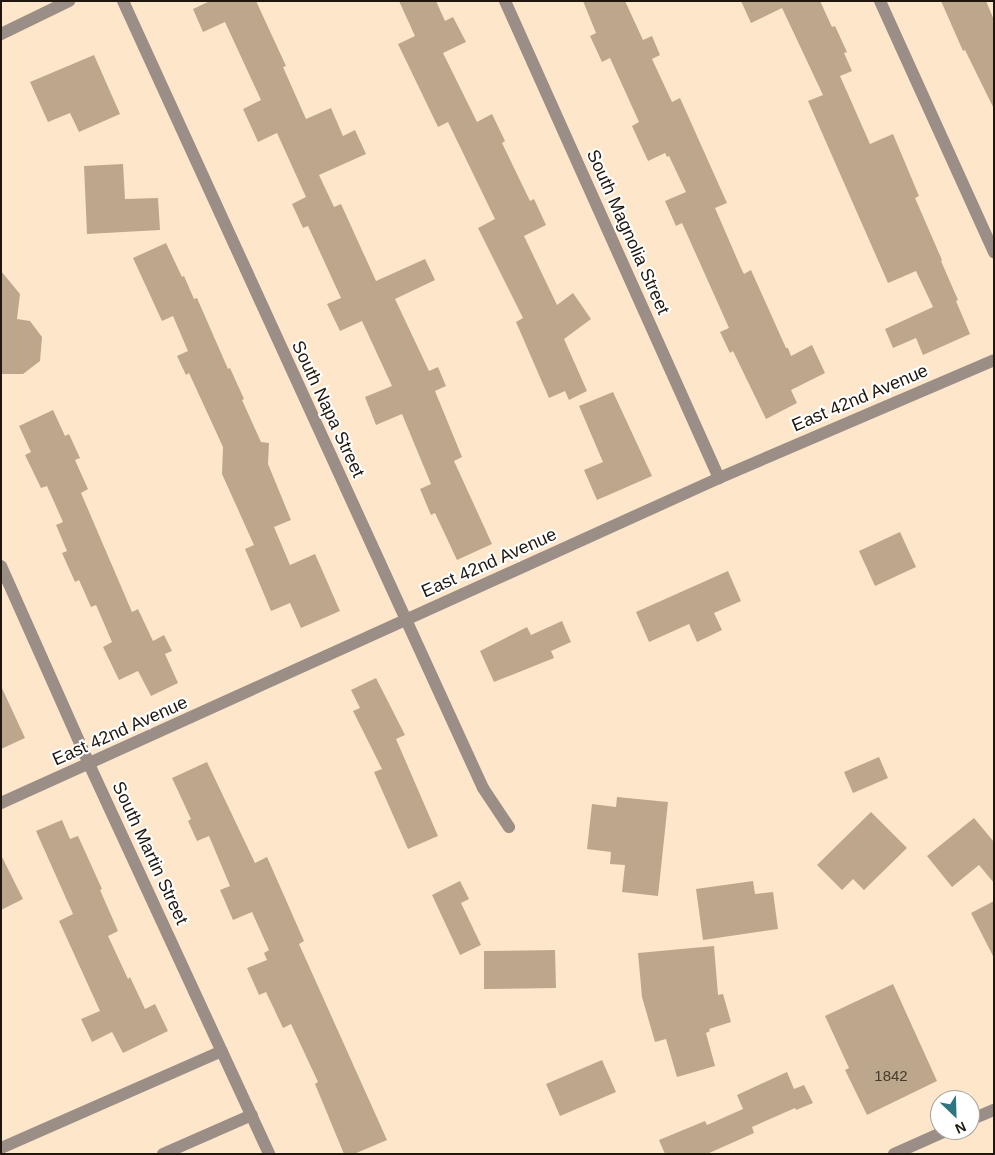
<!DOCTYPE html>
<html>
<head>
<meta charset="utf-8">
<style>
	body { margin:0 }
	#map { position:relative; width:995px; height:1155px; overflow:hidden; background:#fee6cb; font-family:Helvetica,sans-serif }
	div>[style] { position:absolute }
	.building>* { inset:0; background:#bca78d }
	.minor>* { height:12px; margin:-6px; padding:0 6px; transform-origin:6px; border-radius:6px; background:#9b8e86 }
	span { translate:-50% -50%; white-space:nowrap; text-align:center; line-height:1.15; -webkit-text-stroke:4px #fff; paint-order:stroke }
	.number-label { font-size:15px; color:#463b2d }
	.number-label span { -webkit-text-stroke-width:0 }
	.street-label { font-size:18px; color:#1f170d }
	.frame { position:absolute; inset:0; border:2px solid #1f170d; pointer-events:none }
	.north { position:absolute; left:930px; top:1090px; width:50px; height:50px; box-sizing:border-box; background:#fff; border:1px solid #a5a29e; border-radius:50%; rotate:156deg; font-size:14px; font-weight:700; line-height:20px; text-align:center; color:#1f170d }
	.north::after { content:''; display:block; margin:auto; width:18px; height:22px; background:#2f7581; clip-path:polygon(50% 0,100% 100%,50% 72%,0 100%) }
</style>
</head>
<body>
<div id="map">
	<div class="building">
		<i style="clip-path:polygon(210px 1px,256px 1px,286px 66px,283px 67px,306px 119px,331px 108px,343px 136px,355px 130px,366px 154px,319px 175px,334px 207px,341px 204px,376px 281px,425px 259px,435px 280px,395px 299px,429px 371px,438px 367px,446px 386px,435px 391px,462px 457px,454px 461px,492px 544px,457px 560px,435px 513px,431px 515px,420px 489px,431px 484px,402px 414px,376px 425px,365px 397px,392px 386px,362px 321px,340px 331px,327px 304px,341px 298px,308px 226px,303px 228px,292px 204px,306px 197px,277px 133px,258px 142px,243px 109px,261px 100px,225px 22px,203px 32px,193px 9px)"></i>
		<i style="clip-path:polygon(399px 1px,436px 1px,445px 21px,453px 17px,466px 42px,443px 53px,477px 122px,492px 114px,505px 141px,502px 143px,530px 201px,534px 199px,546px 225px,524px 236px,557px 305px,573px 293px,591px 319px,564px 339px,587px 391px,569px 400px,565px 391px,549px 398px,516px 322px,523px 318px,478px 228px,495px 219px,448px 122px,438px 127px,398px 44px,415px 36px)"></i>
		<i style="clip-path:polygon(583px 1px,625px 1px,643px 40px,652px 36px,660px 55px,652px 59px,672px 102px,680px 98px,727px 203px,715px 208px,741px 268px,744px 274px,751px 270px,786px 348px,788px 348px,791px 356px,812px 345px,825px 373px,791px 390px,797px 403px,766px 419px,733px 351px,730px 353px,720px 332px,729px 328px,682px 223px,676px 226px,665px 201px,686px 192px,669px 156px,667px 157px,665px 153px,648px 161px,632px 126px,639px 122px,610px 58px,602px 62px,590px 36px,596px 33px)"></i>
		<i style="clip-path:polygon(741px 1px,820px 1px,832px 27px,835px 26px,847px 52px,844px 53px,852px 71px,840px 76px,870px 144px,893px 134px,919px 196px,915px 198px,942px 260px,941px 261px,958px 300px,956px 301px,970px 334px,923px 355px,916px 338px,893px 348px,885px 329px,933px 307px,916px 271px,888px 283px,808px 101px,823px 95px,782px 8px,751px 23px)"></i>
		<i style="clip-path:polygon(941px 1px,986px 1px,994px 20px,994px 109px,965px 50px,963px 51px)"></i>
		<i style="clip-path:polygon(94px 55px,120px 114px,79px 132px,70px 113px,48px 122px,30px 82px)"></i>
		<i style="clip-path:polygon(123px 164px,125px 199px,158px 198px,160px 230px,87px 234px,84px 166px)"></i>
		<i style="clip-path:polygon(166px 243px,182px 277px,184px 276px,194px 299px,197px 298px,228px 369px,230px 368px,244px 399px,242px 400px,261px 442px,269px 443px,268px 464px,291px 520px,274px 527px,290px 565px,315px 554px,340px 611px,301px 628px,290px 603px,271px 611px,245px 549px,254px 545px,222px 474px,223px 447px,189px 373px,186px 375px,177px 356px,188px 351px,173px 316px,162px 321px,133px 258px)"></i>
		<i style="clip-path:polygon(1px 271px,20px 294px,17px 319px,30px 321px,42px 337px,40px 361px,23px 374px,1px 374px)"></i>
		<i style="clip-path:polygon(613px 392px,652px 476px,597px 500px,584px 470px,603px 462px,579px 406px)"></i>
		<i style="clip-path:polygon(53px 410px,65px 436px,69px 434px,80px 458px,75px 460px,88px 489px,81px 493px,132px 612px,138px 609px,153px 641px,164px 635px,172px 651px,165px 654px,178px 683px,151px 696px,138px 671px,119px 680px,103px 647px,112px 642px,96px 605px,91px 607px,79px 580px,75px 582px,62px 553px,67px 551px,56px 525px,63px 522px,47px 486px,41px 488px,25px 455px,31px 452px,19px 426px)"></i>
		<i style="clip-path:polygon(900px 532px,916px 567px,875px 586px,859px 551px)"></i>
		<i style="clip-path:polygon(728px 571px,741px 601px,714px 613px,722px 630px,697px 642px,689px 624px,649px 642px,636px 612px)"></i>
		<i style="clip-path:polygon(562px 621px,571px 642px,551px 651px,554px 658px,494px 682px,480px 651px,527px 627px,531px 635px)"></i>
		<i style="clip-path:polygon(376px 678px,405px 735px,396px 739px,438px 836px,408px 849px,374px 772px,382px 769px,353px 711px,360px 708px,351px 690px)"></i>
		<i style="clip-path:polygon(1px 686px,25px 738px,1px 749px)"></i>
		<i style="clip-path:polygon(879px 757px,888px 778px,853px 793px,844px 772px)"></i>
		<i style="clip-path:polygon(207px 762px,255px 863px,267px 857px,304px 941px,299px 944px,387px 1140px,354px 1154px,344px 1154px,315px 1084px,318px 1082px,291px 1024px,283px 1028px,266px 992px,259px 995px,247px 968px,267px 960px,264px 953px,269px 950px,252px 912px,233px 920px,220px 890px,230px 886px,209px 836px,197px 841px,188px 821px,191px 819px,172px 778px)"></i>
		<i style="clip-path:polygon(617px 797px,668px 802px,658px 896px,622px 892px,625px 865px,610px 864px,611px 852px,587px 849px,592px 804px,616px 807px)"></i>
		<i style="clip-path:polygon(871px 812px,907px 848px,864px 890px,853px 879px,842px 890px,817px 865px)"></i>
		<i style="clip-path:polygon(974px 818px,994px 842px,994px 883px,979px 865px,952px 887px,927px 856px)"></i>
		<i style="clip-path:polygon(62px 820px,70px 839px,78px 836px,102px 889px,100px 890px,118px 931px,108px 936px,128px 979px,130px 977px,145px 1009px,155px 1004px,168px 1031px,123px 1053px,112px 1032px,92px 1042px,81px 1019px,100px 1011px,59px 921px,73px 914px,36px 831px)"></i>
		<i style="clip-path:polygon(1px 855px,23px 899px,1px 910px)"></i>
		<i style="clip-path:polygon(460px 881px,469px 899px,461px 903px,481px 945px,460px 955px,432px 895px)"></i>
		<i style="clip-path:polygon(753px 881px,755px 894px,773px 892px,778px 929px,703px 940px,696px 889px)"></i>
		<i style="clip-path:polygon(994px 901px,994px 958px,971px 913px)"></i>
		<i style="clip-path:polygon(714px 946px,718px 995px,723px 994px,731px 1022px,709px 1029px,710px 1031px,706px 1033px,715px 1066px,677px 1077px,666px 1039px,655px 1042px,642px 997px,638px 953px)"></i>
		<i style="clip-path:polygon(555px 950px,556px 988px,484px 989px,484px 951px)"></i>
		<i style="clip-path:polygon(893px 984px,937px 1081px,867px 1115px,845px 1070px,849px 1068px,825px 1016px)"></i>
		<i style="clip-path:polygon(602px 1060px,616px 1092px,560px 1116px,546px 1084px)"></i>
		<i style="clip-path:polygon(787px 1072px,794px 1089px,804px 1085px,813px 1103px,796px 1110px,795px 1108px,752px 1127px,754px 1133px,707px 1154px,665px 1154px,659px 1140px,705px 1121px,707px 1125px,743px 1109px,737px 1095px)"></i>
	</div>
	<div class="minor">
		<i style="left:123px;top:1px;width:865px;rotate:65.42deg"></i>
		<i style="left:483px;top:788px;width:47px;rotate:56.3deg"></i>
		<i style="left:505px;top:1px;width:523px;rotate:65.84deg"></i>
		<i style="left:880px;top:1px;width:276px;rotate:65.6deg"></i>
		<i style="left:1px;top:34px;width:76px;rotate:-25.9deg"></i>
		<i style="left:1px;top:566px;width:217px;rotate:66deg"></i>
		<i style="left:89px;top:764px;width:430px;rotate:65.2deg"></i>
		<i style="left:1px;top:803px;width:788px;rotate:-24.35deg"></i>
		<i style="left:719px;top:478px;width:299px;rotate:-23.2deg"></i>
		<i style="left:970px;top:1120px;width:26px;rotate:-23deg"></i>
		<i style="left:1px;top:1148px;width:241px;rotate:-23.7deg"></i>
		<i style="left:163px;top:1154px;width:97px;rotate:-23.7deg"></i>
		<i style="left:894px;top:1154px;width:59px;rotate:-24deg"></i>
	</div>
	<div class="number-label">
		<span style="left:891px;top:1076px">1842</span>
	</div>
	<div class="street-label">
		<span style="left:628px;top:232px;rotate:66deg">South Magnolia Street</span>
		<span style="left:860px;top:398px;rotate:-23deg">East 42nd Avenue</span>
		<span style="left:328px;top:409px;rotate:65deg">South Napa Street</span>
		<span style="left:489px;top:563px;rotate:-24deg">East 42nd Avenue</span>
		<span style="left:120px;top:731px;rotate:-24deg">East 42nd Avenue</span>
		<span style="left:150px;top:853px;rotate:65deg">South Martin Street</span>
	</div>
	<div class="frame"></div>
	<div class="north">N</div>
</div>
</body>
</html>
